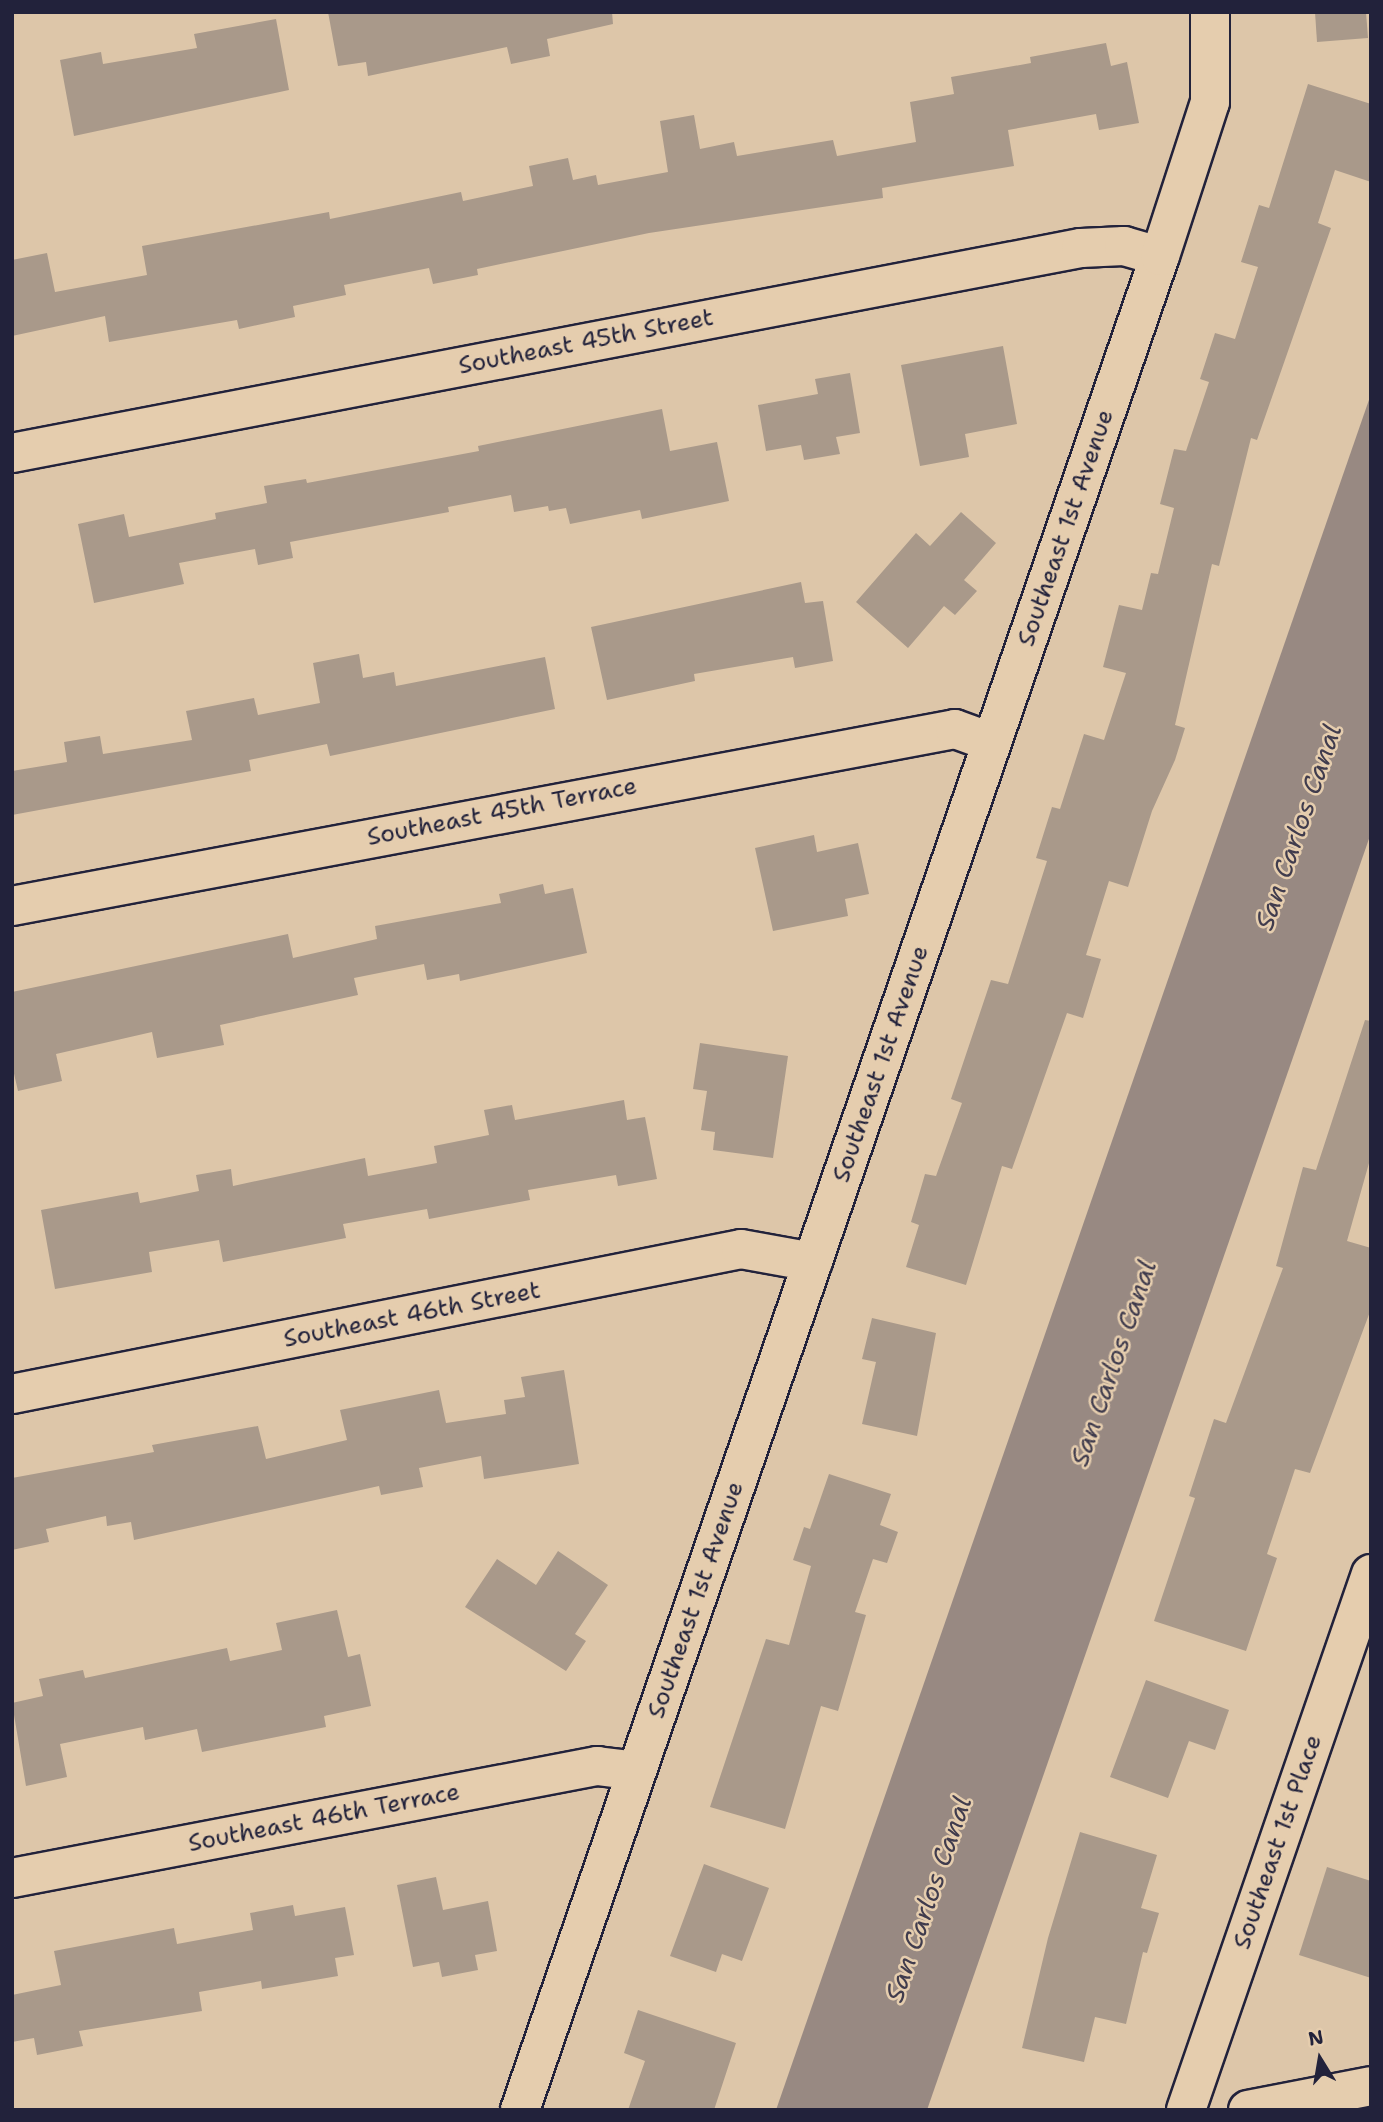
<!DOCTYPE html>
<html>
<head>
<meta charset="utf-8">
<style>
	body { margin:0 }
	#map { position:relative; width:1383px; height:2122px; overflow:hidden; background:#ddc6a9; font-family:"Shantell Sans",sans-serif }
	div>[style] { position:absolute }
	.water>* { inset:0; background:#988982 }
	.building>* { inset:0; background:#a9998a }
	.roads { filter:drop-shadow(2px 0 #22223b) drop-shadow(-2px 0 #22223b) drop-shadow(0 2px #22223b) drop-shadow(0 -2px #22223b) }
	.minor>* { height:38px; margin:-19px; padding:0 19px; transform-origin:19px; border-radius:19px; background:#e5cdae }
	span { translate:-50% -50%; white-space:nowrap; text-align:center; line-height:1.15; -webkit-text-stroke:5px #e5cdae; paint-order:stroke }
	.street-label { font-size:24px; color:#22223b }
	.water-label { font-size:26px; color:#403c4d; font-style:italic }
	.frame { position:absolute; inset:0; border:14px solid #22223b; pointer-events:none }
	.north { position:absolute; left:1285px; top:2024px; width:70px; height:70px; -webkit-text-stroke:5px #e5cdae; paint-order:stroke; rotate:349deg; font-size:19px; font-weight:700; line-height:28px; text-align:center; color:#22223b }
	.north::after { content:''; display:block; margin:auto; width:24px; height:32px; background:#22223b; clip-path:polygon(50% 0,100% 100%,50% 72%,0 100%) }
</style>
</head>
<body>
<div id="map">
	<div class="water">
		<i style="clip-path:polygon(1371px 394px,1371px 833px,927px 2110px,776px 2110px)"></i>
	</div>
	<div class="building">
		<i style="clip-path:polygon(328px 12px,612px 12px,613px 24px,547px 39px,550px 56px,511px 64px,507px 47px,368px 76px,366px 62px,338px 66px)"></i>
		<i style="clip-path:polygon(1315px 12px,1366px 12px,1368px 38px,1317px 42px)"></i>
		<i style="clip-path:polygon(276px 19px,289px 90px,74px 136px,60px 60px,101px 52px,103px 64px,197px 48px,194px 34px)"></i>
		<i style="clip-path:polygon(1106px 43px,1111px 66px,1127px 62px,1139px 123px,1099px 130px,1096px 114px,1008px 130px,1014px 166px,882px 188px,883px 198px,649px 233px,477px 269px,478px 275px,433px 284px,429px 268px,344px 285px,346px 295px,293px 306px,295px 317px,239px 329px,237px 320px,109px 342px,105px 316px,12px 336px,12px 260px,47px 253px,55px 292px,147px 275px,142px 246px,329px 212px,330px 219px,461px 192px,463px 201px,533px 186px,529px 166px,568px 158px,573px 180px,596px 175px,598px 185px,668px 172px,660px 121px,694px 115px,700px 149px,734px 142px,737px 156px,833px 140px,837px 156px,916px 142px,910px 102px,954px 94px,951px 77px,1031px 63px,1030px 57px)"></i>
		<i style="clip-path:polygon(1308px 84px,1371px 104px,1371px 182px,1335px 170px,1318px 223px,1331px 228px,1257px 440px,1251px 438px,1219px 566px,1212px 564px,1175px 725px,1185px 728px,1175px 760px,1152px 811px,1128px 887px,1109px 881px,1086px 955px,1101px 959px,1083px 1018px,1067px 1013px,1012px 1169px,1002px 1166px,966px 1285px,906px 1267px,919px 1225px,911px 1222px,925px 1174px,936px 1176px,962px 1103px,951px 1099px,991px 980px,1008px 984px,1047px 861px,1036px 858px,1052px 807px,1060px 809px,1084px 734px,1104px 740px,1126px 673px,1103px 667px,1119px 605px,1142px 610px,1151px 573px,1158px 574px,1174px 508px,1160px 504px,1174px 449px,1186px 451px,1209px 382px,1200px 379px,1215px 333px,1235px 339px,1258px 267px,1241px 262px,1259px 205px,1269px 208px)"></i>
		<i style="clip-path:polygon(1003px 346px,1017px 424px,965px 434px,969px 457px,920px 466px,901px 365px)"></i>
		<i style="clip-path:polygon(850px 373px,860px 433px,836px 437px,840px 454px,804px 460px,801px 445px,766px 451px,758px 405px,818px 394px,815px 379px)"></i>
		<i style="clip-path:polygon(662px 409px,670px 451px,717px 442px,729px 501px,642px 519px,640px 510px,570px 524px,566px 508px,549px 511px,548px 506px,514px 512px,511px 495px,448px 507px,449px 512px,290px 542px,293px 558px,258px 565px,255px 549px,179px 563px,184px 584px,94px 603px,78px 524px,124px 514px,129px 537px,216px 519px,215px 513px,267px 503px,264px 486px,306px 479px,307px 483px,479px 451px,478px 446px)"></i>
		<i style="clip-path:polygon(961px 512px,996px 543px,964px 580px,977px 591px,955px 615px,944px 606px,908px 648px,856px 602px,916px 533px,930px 546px)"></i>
		<i style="clip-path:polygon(801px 582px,805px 603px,823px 601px,833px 661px,795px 668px,793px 657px,694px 674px,695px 681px,607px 700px,591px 627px)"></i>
		<i style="clip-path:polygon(359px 654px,363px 678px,394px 672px,396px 686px,545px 657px,555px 709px,330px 756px,327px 744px,249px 760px,251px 771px,12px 815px,12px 771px,67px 762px,64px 742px,100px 736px,103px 754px,192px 740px,186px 711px,254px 698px,258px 715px,320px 703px,313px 663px)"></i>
		<i style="clip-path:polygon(814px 835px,817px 852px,858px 843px,869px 894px,845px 899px,848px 916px,773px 931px,755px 848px)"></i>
		<i style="clip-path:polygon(543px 884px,545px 894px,573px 888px,587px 953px,460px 981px,459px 974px,427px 980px,424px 964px,354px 978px,358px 995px,220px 1025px,224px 1045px,157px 1058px,152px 1032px,56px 1054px,62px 1081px,18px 1091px,12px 1065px,12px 992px,288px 934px,293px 958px,377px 939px,375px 926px,501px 903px,499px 894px)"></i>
		<i style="clip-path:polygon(1365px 1020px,1371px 1021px,1371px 1156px,1347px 1241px,1371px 1248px,1371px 1309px,1310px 1473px,1295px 1469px,1267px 1554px,1277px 1558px,1246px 1651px,1154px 1621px,1195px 1498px,1189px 1496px,1214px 1419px,1226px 1423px,1283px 1268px,1276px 1266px,1303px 1167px,1316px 1170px)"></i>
		<i style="clip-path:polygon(700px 1043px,788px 1056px,773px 1158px,713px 1150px,715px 1132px,701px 1130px,707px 1091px,693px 1089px)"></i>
		<i style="clip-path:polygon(624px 1100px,627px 1120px,645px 1117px,657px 1179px,618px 1186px,616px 1175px,528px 1190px,530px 1200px,429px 1219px,427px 1209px,343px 1224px,346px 1238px,223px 1262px,219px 1240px,149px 1252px,152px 1272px,55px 1289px,41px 1210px,138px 1192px,140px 1203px,199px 1191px,196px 1175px,231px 1169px,233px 1186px,365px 1158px,368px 1176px,437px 1163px,434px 1146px,489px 1135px,484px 1110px,512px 1105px,515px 1120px)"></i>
		<i style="clip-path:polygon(872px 1318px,936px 1333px,917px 1436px,862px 1424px,876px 1362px,862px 1359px)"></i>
		<i style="clip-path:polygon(564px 1370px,579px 1464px,484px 1479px,481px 1456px,419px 1468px,423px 1487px,381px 1495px,379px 1486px,134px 1540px,131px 1522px,107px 1526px,106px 1516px,46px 1529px,49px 1542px,12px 1550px,12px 1478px,154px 1452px,152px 1445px,258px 1426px,266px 1459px,347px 1440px,340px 1410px,439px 1390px,446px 1423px,506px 1414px,504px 1400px,525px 1397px,521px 1377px)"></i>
		<i style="clip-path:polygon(829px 1474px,891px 1494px,880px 1525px,898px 1532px,887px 1563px,873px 1559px,855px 1612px,866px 1615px,838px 1711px,821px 1706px,785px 1829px,710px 1807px,766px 1639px,789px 1645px,811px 1566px,793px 1560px,804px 1527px,810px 1529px)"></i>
		<i style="clip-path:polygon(558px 1551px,608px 1585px,575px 1634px,586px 1641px,566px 1671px,465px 1607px,497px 1559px,536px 1585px)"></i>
		<i style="clip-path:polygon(337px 1610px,348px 1657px,360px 1654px,371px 1706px,324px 1716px,326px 1727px,202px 1752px,197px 1729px,145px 1740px,143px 1727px,60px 1744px,67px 1777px,26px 1786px,12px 1703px,43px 1696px,39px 1679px,83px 1670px,85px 1678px,227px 1648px,230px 1661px,282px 1650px,276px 1623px)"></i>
		<i style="clip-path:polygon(1146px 1680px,1229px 1710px,1215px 1750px,1189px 1741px,1168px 1798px,1110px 1777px)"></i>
		<i style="clip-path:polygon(1080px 1832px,1157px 1855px,1141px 1908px,1159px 1913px,1147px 1953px,1143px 1952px,1126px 2024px,1095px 2017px,1084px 2062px,1022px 2048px,1048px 1938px)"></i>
		<i style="clip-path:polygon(704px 1864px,769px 1888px,742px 1961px,722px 1954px,716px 1972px,670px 1956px)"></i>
		<i style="clip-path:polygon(1327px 1867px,1371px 1881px,1371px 1978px,1299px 1955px)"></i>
		<i style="clip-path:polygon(436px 1877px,443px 1910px,488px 1901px,497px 1951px,475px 1955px,478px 1970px,442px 1977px,439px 1962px,413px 1967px,397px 1885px)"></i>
		<i style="clip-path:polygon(293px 1905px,295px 1916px,345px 1907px,354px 1955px,335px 1958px,338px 1976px,262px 1989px,261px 1981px,199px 1992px,202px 2011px,79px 2031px,83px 2046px,37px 2055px,34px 2038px,12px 2042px,12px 1995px,61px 1985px,54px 1951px,174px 1928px,177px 1944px,253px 1930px,250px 1913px)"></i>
		<i style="clip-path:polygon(638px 2010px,736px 2043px,714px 2110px,628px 2110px,645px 2061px,624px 2053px)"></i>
	</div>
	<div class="roads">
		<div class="minor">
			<i style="left:12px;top:453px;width:1088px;rotate:-10.86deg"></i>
			<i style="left:1081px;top:248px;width:43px;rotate:-2.7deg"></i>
			<i style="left:1124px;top:246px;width:37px;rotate:16deg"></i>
			<i style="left:12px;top:906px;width:959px;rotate:-10.63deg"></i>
			<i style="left:955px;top:729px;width:38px;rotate:20deg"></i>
			<i style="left:12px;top:1394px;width:743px;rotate:-11.25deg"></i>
			<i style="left:741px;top:1249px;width:73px;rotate:10.2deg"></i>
			<i style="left:12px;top:1878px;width:596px;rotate:-10.84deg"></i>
			<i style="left:597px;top:1766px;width:40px;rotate:7.1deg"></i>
			<i style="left:520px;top:2110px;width:1961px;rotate:-70.96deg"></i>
			<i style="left:1160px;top:256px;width:162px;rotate:-72deg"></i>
			<i style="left:1210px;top:102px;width:90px;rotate:-90deg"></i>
			<i style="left:1186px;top:2110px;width:567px;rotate:-70.96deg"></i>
			<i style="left:1248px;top:2110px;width:125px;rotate:-11deg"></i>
		</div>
	</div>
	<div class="street-label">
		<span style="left:586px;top:342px;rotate:-11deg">Southeast 45th Street</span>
		<span style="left:1066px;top:528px;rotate:-71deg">Southeast 1st Avenue</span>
		<span style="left:502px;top:812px;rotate:-11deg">Southeast 45th Terrace</span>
		<span style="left:881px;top:1064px;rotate:-71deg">Southeast 1st Avenue</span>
		<span style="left:412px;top:1315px;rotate:-11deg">Southeast 46th Street</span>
		<span style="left:696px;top:1600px;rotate:-71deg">Southeast 1st Avenue</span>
		<span style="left:324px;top:1818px;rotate:-11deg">Southeast 46th Terrace</span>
		<span style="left:1278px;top:1842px;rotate:-71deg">Southeast 1st Place</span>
	</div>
	<div class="water-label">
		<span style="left:1298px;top:827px;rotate:-71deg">San Carlos Canal</span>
		<span style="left:1113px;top:1363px;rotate:-71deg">San Carlos Canal</span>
		<span style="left:928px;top:1899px;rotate:-71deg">San Carlos Canal</span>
	</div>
	<div class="frame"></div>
	<div class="north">N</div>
</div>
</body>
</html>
